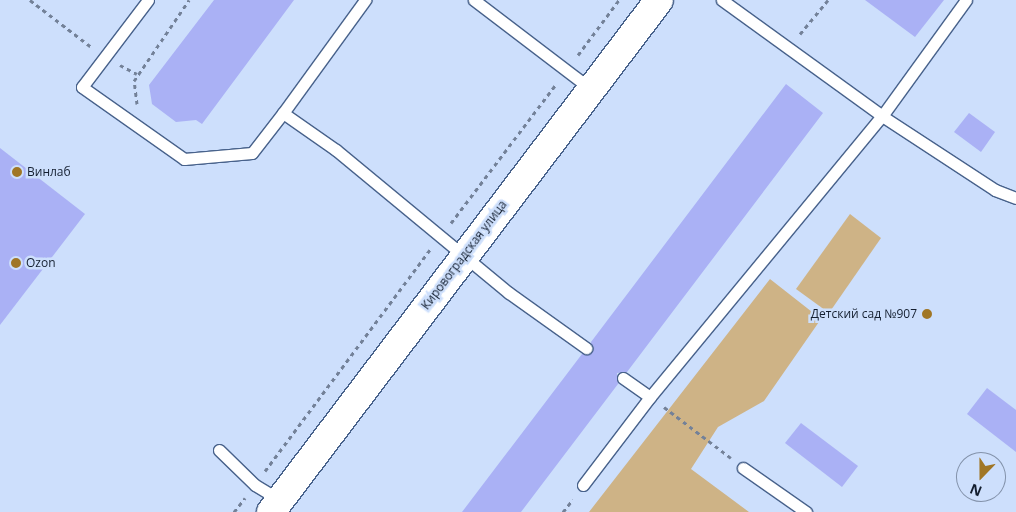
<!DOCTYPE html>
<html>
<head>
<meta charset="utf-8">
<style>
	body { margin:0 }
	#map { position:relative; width:1016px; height:512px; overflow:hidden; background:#cddffc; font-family:"Open Sans",sans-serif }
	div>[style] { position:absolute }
	.green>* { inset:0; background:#ceb386 }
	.building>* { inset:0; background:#aab1f5 }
	.path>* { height:3px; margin-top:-1.5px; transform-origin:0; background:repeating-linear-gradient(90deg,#738198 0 4px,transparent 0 8px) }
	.roads { filter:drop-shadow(1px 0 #48628b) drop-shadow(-1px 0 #48628b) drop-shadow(0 1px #48628b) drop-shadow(0 -1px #48628b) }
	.lane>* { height:11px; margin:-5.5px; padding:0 5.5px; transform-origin:5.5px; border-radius:5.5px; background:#fff }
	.secondary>* { height:28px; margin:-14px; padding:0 14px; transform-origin:14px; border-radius:14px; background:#fff }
	.dots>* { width:14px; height:14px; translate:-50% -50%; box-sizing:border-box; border:2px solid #cddffc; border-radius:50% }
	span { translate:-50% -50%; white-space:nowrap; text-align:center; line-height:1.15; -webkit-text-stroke:5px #cddffc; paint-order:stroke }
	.poi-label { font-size:12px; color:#141f30 }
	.left { translate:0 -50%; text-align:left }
	.right { translate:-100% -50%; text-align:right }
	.street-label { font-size:12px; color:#141f30 }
	.north { position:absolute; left:956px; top:452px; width:50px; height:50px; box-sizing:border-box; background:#cddffc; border:1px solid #8392aa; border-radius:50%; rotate:202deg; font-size:14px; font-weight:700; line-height:20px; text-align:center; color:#141f30 }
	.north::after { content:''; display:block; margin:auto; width:18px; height:22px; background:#a07625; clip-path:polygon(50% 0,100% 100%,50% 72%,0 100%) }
</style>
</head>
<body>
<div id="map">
	<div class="green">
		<i style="clip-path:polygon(850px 214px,881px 238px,829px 313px,796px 289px)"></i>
		<i style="clip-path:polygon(770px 279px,821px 319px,764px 401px,718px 427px,691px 469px,749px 512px,589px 512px)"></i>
	</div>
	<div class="building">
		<i style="clip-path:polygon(214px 0,294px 0,202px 124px,196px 120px,176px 122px,152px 104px,149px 85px)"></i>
		<i style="clip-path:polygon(865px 0,944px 0,915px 37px)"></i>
		<i style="clip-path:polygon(786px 84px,823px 113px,627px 372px,617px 373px,618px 384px,521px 512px,462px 512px,582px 354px,592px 353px,591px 342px)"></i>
		<i style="clip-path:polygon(969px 113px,995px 132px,981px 152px,954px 132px)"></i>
		<i style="clip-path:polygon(0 148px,85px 214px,0 325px)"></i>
		<i style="clip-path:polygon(987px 388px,1016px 410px,1016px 452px,967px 414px)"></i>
		<i style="clip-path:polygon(801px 423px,858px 466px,842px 487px,785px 443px)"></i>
	</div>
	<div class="path">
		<i style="left:30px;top:0;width:76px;rotate:37.5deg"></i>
		<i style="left:800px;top:34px;width:44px;rotate:-50.5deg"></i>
		<i style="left:578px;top:55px;width:69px;rotate:-53.3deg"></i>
		<i style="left:120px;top:65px;width:19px;rotate:28deg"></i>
		<i style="left:137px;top:104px;width:23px;rotate:-97deg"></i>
		<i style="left:134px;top:81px;width:98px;rotate:-55.8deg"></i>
		<i style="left:451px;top:223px;width:174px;rotate:-52.9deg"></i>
		<i style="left:664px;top:407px;width:84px;rotate:37.3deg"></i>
		<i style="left:265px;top:471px;width:276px;rotate:-53.3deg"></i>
		<i style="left:234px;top:512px;width:18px;rotate:-52deg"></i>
		<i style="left:563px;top:512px;width:16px;rotate:-52deg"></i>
	</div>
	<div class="roads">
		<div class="lane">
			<i style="left:148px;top:0;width:109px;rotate:127.2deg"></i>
			<i style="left:82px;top:87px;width:125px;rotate:35.2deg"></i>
			<i style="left:184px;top:159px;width:68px;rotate:-5deg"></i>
			<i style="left:252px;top:153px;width:51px;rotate:-52.2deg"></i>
			<i style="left:283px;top:113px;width:65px;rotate:34.9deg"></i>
			<i style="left:336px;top:150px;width:224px;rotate:39.6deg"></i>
			<i style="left:509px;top:293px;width:95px;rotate:35.5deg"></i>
			<i style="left:474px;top:0;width:147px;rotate:37.3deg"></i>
			<i style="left:722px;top:0;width:198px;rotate:35.9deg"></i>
			<i style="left:882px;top:116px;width:135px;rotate:33.2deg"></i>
			<i style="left:995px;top:190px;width:22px;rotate:21deg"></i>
			<i style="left:283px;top:113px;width:140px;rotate:-54deg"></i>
			<i style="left:623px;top:378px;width:33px;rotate:35deg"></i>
			<i style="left:219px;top:450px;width:50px;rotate:44.2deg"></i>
			<i style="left:255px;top:485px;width:29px;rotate:31deg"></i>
			<i style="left:743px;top:468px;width:77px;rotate:34.9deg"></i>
			<i style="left:583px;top:485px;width:111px;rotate:-52.7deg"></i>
			<i style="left:650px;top:397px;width:364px;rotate:-50.5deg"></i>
			<i style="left:882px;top:116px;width:143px;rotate:-54.1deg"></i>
		</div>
		<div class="secondary">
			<i style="left:271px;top:512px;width:642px;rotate:-52.84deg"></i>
		</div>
	</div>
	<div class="dots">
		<i style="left:17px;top:172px;background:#a07625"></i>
		<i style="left:16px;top:263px;background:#a07625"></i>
		<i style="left:927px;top:314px;background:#a07625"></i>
	</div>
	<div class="poi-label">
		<span class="left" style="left:27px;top:172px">Винлаб</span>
		<span class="left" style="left:26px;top:263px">Ozon</span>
		<span class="right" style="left:917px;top:314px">Детский сад №907</span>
	</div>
	<div class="street-label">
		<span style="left:464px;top:255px;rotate:-53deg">Кировоградская улица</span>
	</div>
	<div class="north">N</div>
</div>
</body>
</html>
